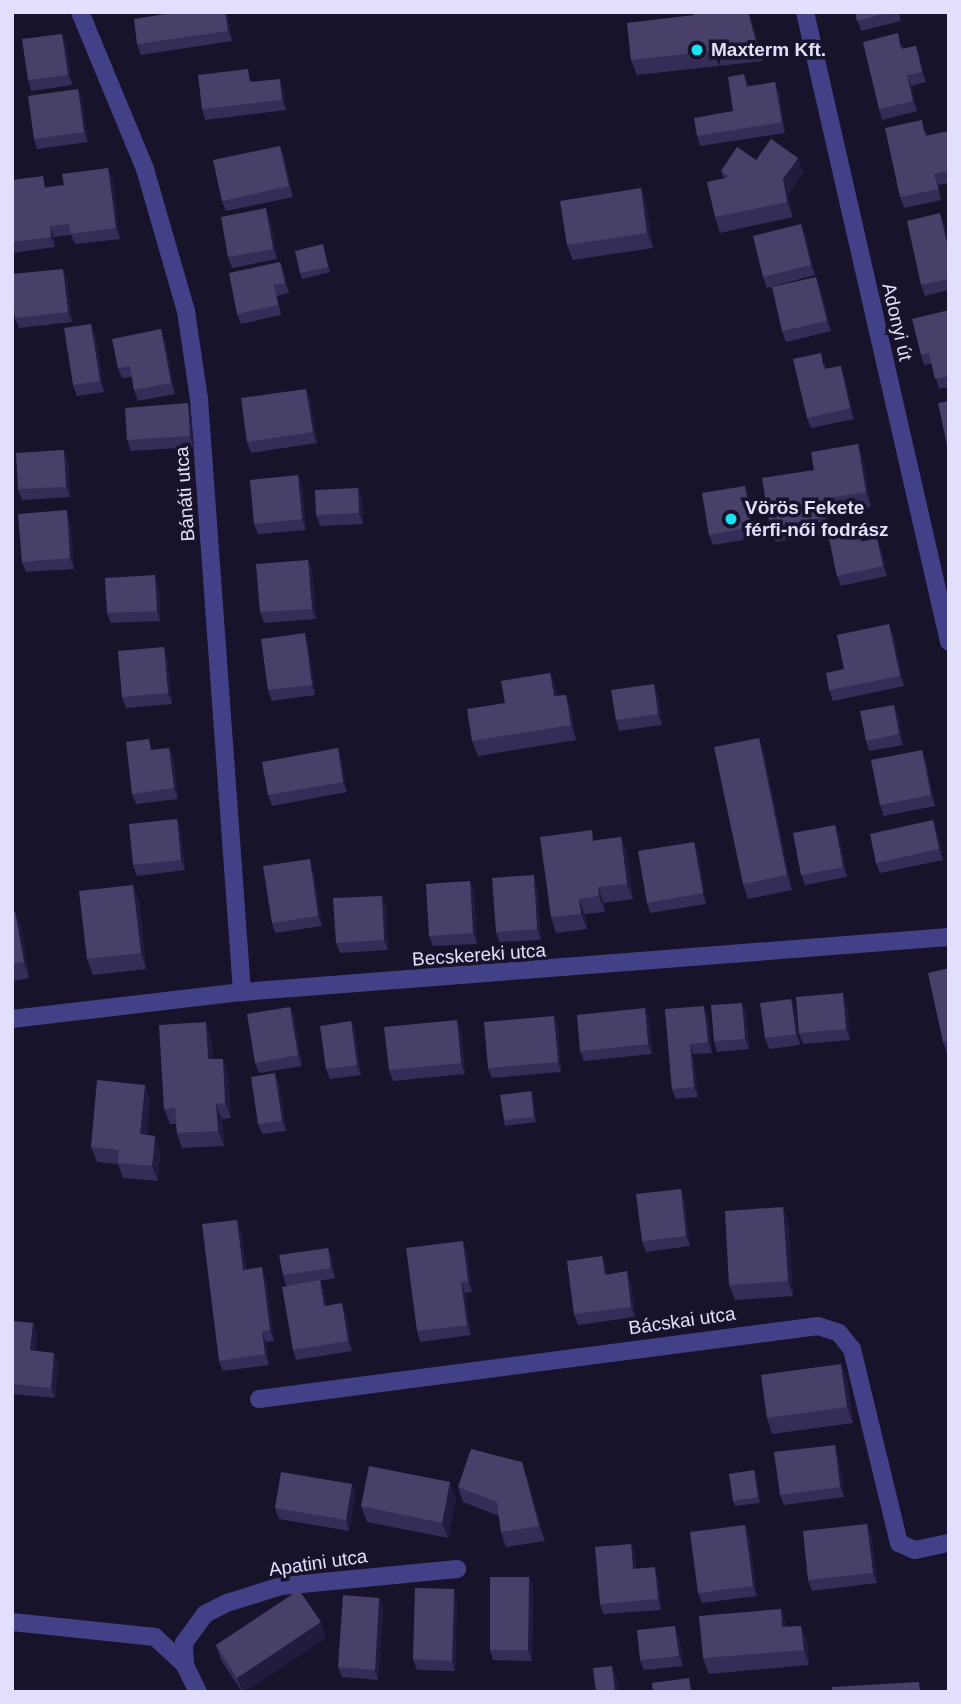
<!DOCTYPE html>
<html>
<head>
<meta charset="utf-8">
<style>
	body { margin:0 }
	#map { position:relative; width:961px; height:1704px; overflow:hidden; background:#17132b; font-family:Arial,sans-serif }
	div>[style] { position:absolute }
	.minor>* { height:18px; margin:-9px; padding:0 9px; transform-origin:9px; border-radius:9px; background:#424187 }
	.wall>* { inset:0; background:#352d57 }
	.shaded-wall>* { inset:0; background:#211b3e }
	.building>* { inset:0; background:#484069 }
	.dots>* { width:19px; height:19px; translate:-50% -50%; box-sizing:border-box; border:4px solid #17132b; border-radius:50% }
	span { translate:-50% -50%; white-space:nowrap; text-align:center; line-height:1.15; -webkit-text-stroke:7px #17132b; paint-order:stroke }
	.poi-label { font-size:19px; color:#e2dffd; font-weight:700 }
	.left { translate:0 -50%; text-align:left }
	.street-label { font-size:19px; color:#e2dffd }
	.frame { position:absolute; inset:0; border:14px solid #e2dffd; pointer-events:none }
</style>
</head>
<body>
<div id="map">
	<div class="minor">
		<i style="left:80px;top:12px;width:170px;rotate:67.5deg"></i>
		<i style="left:145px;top:169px;width:148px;rotate:73.9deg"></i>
		<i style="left:186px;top:311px;width:89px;rotate:81.6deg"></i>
		<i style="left:199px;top:399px;width:595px;rotate:85.85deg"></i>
		<i style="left:805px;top:12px;width:646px;rotate:77.12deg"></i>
		<i style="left:12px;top:1019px;width:232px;rotate:-6.7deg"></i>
		<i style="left:242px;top:992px;width:709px;rotate:-4.45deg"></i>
		<i style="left:259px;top:1399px;width:564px;rotate:-7.44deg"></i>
		<i style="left:818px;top:1326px;width:22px;rotate:18deg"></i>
		<i style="left:839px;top:1333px;width:21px;rotate:51deg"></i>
		<i style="left:852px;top:1349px;width:200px;rotate:76.4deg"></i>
		<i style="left:899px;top:1543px;width:17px;rotate:24deg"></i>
		<i style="left:915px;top:1550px;width:35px;rotate:-12deg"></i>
		<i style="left:12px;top:1622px;width:144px;rotate:6deg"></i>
		<i style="left:155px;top:1637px;width:41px;rotate:43deg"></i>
		<i style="left:198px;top:1692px;width:30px;rotate:-116deg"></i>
		<i style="left:185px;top:1665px;width:22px;rotate:-93deg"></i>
		<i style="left:184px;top:1643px;width:36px;rotate:-54deg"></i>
		<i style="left:205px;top:1614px;width:25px;rotate:-27deg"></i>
		<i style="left:227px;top:1603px;width:57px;rotate:-17.5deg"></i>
		<i style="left:281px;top:1586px;width:177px;rotate:-5.5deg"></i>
	</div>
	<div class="wall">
		<i style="clip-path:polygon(749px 12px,763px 61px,637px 75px,631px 60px,694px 15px)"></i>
		<i style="clip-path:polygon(855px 12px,899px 12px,901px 21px,861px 31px)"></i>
		<i style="clip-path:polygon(228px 16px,232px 41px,141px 55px,137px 44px)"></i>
		<i style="clip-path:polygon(66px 44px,72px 85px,31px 91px,28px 80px)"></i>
		<i style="clip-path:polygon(902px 44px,903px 49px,916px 46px,919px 56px,926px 82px,911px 86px,917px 111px,882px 120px,879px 109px)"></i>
		<i style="clip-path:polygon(744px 74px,748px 86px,775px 82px,779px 92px,785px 133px,700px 146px,697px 136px,733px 111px)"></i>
		<i style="clip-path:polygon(252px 80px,252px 82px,283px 89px,286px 110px,205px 120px,202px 109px)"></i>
		<i style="clip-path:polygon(78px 89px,82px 100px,88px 142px,37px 149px,34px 139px)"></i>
		<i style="clip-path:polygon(925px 130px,927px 136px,949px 131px,949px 183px,938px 185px,941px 200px,904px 208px,900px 197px)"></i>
		<i style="clip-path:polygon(284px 156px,293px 197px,226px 211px,222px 201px)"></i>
		<i style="clip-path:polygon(798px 158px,803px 173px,788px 195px,793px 217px,720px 233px,715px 217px,724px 178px,721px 171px,756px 160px)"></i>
		<i style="clip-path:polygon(108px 168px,112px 178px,120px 239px,75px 244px,71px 235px,54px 237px,55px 247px,12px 253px,12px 180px,47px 187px,64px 185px)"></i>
		<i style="clip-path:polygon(641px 188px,646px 204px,653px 248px,573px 260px,567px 245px)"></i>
		<i style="clip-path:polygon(270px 219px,277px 259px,232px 268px,228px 257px)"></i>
		<i style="clip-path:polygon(944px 224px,949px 246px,949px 290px,925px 296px,921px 285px)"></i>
		<i style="clip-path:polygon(805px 234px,815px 275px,767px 288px,763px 277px)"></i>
		<i style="clip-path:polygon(324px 250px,330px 272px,302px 279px,300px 273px)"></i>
		<i style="clip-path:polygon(280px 262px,284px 272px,289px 293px,277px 296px,281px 315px,241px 324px,237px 314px)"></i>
		<i style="clip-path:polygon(67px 279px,72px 322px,19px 328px,15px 318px)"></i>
		<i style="clip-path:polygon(820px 288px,831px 331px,786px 342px,782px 331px)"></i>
		<i style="clip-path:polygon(949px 310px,949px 387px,939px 389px,932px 364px,924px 365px,921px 355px)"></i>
		<i style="clip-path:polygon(95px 335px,104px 392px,77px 396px,73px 385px)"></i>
		<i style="clip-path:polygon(165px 340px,175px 394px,138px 401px,134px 390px,132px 377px,122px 378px,118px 368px)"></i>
		<i style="clip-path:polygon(824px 363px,826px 369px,844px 376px,854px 419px,811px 428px,807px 418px)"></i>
		<i style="clip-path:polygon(310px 399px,317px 443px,251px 453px,247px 442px)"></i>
		<i style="clip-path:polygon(191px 414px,194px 447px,131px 451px,127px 440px)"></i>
		<i style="clip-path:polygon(858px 444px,863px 460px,871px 507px,828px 514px,830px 529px,856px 523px,862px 541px,881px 548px,887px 576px,841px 586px,837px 576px,828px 533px,775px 542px,770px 527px,814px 470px)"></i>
		<i style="clip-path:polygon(68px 461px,70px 497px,22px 500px,18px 489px)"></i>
		<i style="clip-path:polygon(298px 475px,302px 486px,306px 530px,258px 534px,254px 524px)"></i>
		<i style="clip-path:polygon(358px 488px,362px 498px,363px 524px,320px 526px,316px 515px)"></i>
		<i style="clip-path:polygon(749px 496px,756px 538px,713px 545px,709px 535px)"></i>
		<i style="clip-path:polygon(70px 521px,74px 569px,26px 572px,22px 562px)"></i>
		<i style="clip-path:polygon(308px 560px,312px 570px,316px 619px,264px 623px,260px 612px)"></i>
		<i style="clip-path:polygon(159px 586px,160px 621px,111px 623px,107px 613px)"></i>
		<i style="clip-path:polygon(893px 634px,904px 686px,833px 701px,829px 690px,844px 669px)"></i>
		<i style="clip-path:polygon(308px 643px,315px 695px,272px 701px,268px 690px)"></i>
		<i style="clip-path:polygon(164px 647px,167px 657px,172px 704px,126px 708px,122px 697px)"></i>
		<i style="clip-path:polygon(550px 673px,556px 688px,557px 696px,566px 695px,571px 710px,576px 740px,478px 756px,472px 741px,505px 703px)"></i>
		<i style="clip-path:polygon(658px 694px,662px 725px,619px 731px,616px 720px)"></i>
		<i style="clip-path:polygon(898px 716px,903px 745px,869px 751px,866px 741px)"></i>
		<i style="clip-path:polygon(759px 738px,764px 754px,792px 890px,748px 899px,743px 884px)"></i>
		<i style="clip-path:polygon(169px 748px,173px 758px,178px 799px,136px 804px,132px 794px)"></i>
		<i style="clip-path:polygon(338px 748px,341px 759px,347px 792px,272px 806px,268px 795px)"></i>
		<i style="clip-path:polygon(922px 750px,926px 761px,935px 806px,884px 816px,880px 805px)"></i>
		<i style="clip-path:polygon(177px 819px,180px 829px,185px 870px,137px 876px,133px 865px)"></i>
		<i style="clip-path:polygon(933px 820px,937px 831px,943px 860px,880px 873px,876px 863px)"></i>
		<i style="clip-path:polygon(835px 825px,839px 835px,847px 877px,805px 885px,801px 875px)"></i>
		<i style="clip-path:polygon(621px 837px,627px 852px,633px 899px,604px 903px,605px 912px,585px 914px,587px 929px,556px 933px,551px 917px,595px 840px)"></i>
		<i style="clip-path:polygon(694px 842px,698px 852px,706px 904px,650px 913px,647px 903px)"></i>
		<i style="clip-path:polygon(313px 870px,322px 926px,275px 933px,272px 923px)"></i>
		<i style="clip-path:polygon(470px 881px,474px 892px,477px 944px,433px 946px,429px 936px)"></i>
		<i style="clip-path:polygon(537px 886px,541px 940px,499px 942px,496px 932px)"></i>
		<i style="clip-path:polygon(382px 896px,386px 906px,388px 950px,340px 953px,336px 943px)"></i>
		<i style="clip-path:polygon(139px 900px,146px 969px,93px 975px,87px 959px)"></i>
		<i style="clip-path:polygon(12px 912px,15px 912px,21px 927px,29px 978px,12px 981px)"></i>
		<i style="clip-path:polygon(949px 968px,949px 1052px,947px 1053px,943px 1042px)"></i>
		<i style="clip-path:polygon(791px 999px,795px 1009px,800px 1045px,769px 1049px,765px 1038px)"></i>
		<i style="clip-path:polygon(847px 1003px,850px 1040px,803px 1044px,799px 1033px)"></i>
		<i style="clip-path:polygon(290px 1007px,294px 1017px,302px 1066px,259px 1073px,255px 1063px)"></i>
		<i style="clip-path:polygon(645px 1008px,649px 1019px,652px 1054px,584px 1061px,580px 1051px)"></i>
		<i style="clip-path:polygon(665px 1009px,708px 1016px,712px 1053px,693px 1054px,698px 1097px,676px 1099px,672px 1089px)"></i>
		<i style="clip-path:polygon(746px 1013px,749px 1049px,717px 1052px,714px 1041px)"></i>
		<i style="clip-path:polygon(351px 1021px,355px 1032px,361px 1075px,330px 1079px,326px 1069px)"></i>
		<i style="clip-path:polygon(558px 1026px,561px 1072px,492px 1078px,488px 1068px)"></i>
		<i style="clip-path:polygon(461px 1030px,465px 1074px,393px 1081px,389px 1070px)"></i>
		<i style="clip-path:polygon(211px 1038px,213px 1059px,228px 1074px,231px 1118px,222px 1119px,224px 1146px,182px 1148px,177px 1133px,176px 1124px,170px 1124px,164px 1109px)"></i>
		<i style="clip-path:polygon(279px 1084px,286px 1131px,262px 1134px,258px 1124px)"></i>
		<i style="clip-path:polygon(145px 1085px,150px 1100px,147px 1135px,160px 1151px,158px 1181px,123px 1178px,118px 1164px,97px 1162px,91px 1147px)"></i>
		<i style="clip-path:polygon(531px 1091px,533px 1096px,536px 1122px,505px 1126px,504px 1120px)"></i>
		<i style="clip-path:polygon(681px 1189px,684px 1199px,690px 1246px,646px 1252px,642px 1241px)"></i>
		<i style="clip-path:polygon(783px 1207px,788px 1222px,793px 1296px,735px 1300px,729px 1285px)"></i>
		<i style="clip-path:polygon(241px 1230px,246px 1270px,266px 1278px,274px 1341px,266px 1342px,269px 1365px,223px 1371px,219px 1361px)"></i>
		<i style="clip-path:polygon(328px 1248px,332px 1258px,335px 1278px,320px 1281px,324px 1291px,326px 1306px,346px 1314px,352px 1351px,296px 1360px,293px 1350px,286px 1286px,283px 1275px)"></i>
		<i style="clip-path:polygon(467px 1252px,472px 1292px,465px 1293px,471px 1335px,420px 1342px,417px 1331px)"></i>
		<i style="clip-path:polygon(602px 1256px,606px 1266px,607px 1274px,631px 1282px,635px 1317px,578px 1325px,574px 1314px)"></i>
		<i style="clip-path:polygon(12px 1321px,33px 1323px,37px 1334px,35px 1351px,58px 1363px,55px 1398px,12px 1394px)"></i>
		<i style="clip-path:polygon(847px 1379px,853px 1423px,772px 1434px,767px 1418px)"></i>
		<i style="clip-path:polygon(838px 1455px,844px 1497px,784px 1505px,780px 1495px)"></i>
		<i style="clip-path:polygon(754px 1470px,756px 1476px,760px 1503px,735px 1506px,733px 1501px)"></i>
		<i style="clip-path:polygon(527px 1477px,545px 1541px,506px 1547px,501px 1532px,499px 1516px,463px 1502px,458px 1487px)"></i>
		<i style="clip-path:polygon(352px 1484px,355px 1494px,349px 1531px,279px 1519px,275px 1508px)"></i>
		<i style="clip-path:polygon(456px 1497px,448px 1538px,367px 1522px,361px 1506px)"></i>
		<i style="clip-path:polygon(867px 1524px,871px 1534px,877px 1583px,812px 1591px,808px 1580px)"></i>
		<i style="clip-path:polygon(749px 1535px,757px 1596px,702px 1603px,698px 1593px)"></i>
		<i style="clip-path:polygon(631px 1544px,635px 1555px,636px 1568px,658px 1577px,661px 1610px,603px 1614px,600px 1604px)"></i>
		<i style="clip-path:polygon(529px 1577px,533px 1587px,532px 1661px,493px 1660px,490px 1650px)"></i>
		<i style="clip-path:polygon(454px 1589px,457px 1600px,455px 1671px,417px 1670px,413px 1659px)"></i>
		<i style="clip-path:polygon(379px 1598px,383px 1608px,378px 1680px,342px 1677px,338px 1667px)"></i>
		<i style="clip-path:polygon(781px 1609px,787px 1627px,807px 1641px,809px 1665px,709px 1674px,703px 1658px)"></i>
		<i style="clip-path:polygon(679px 1637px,683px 1666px,644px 1670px,640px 1660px)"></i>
		<i style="clip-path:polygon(326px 1638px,245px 1692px,242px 1692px,221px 1660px,216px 1645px)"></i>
	</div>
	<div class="shaded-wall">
		<i style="clip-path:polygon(225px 12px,227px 12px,228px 16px,232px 41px,228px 31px)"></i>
		<i style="clip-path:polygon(748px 12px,749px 12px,763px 61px,757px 46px)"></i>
		<i style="clip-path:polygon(62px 34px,66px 44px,72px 85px,68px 75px)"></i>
		<i style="clip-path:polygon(916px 46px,919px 56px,926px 82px,922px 72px)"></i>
		<i style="clip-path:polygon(907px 75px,911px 86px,917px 111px,913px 101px)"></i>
		<i style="clip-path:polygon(280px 79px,283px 89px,286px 110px,282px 100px)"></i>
		<i style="clip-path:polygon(775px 82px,779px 92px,785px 133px,782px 122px)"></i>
		<i style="clip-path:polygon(78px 89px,82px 100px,88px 142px,84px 132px)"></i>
		<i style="clip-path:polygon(280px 146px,284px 156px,293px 197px,289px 186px)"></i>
		<i style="clip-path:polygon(798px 158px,803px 173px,788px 195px,793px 217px,787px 202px,783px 179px)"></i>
		<i style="clip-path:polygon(108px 168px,112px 178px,120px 239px,116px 228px)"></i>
		<i style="clip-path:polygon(641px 188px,646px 204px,653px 248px,647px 233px)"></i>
		<i style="clip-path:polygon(266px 208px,270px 219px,277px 259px,273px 249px)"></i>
		<i style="clip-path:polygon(940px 213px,944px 224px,949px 246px,949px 252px)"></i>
		<i style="clip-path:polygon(801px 224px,805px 234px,815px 275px,811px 265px)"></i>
		<i style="clip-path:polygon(50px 226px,54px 237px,55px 247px,51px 237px)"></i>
		<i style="clip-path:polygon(280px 262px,284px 272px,289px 293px,285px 283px)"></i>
		<i style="clip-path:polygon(63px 269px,67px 279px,72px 322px,68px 312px)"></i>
		<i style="clip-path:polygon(816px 277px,820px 288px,831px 331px,827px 321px)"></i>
		<i style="clip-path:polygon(91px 324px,95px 335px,104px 392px,100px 381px)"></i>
		<i style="clip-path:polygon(161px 329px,165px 340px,175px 394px,171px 383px)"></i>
		<i style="clip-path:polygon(841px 366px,844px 376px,854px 419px,850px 408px)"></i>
		<i style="clip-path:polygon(306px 389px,310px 399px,317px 443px,313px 432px)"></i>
		<i style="clip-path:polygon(188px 403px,191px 414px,194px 447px,190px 436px)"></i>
		<i style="clip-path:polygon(858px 444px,863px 460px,871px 507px,866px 492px)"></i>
		<i style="clip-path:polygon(64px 450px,68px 461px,70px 497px,66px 487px)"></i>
		<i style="clip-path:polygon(298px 475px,302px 486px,306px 530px,302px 519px)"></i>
		<i style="clip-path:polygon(745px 486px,749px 496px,756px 538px,752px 527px)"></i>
		<i style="clip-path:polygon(358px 488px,362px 498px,363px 524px,359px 513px)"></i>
		<i style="clip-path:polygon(822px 499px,828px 514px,831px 533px,825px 517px)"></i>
		<i style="clip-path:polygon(67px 510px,70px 521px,74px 569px,70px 558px)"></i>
		<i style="clip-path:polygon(877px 538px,881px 548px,887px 576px,883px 566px)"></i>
		<i style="clip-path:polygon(308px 560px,312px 570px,316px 619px,312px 609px)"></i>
		<i style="clip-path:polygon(155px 575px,159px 586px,160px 621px,157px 611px)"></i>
		<i style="clip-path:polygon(889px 624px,893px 634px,904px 686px,900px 676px)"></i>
		<i style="clip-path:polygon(305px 633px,308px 643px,315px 695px,312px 685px)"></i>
		<i style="clip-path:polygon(164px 647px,167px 657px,172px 704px,168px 693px)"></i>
		<i style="clip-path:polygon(550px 673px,556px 688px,560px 712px,554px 696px)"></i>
		<i style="clip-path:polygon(654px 684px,658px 694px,662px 725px,658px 714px)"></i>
		<i style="clip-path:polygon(566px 695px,571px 710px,576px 740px,571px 725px)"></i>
		<i style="clip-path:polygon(894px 705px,898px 716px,903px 745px,899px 734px)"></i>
		<i style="clip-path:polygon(759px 738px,764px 754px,792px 890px,787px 875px)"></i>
		<i style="clip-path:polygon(169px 748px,173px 758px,178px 799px,174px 788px)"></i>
		<i style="clip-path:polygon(338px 748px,341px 759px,347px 792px,343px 782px)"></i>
		<i style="clip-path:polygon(922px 750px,926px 761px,935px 806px,931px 795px)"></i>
		<i style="clip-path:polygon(177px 819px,180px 829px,185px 870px,181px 860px)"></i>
		<i style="clip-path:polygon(933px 820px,937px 831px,943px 860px,939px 849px)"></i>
		<i style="clip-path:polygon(835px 825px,839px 835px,847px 877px,843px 867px)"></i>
		<i style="clip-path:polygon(621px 837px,627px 852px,633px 899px,627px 884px)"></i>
		<i style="clip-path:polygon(694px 842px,698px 852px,706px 904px,703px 893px)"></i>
		<i style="clip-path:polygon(310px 859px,313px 870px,322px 926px,318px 916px)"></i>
		<i style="clip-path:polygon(534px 875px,537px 886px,541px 940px,537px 929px)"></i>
		<i style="clip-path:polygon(470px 881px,474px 892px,477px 944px,473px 933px)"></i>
		<i style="clip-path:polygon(133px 885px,139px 900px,146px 969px,141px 953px)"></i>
		<i style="clip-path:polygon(598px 887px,604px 903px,605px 912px,599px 896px)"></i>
		<i style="clip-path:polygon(382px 896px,386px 906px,388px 950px,384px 940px)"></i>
		<i style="clip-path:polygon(579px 899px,585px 914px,587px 929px,581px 914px)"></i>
		<i style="clip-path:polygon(15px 912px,21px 927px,29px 978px,24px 962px)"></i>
		<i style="clip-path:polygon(843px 993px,847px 1003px,850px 1040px,846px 1029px)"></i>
		<i style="clip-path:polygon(791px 999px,795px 1009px,800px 1045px,796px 1034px)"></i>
		<i style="clip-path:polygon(742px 1003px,746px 1013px,749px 1049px,745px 1039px)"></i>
		<i style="clip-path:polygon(704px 1006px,708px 1016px,712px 1053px,708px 1042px)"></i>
		<i style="clip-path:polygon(290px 1007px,294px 1017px,302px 1066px,298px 1055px)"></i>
		<i style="clip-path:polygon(645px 1008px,649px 1019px,652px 1054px,648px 1044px)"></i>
		<i style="clip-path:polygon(554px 1016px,558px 1026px,561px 1072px,558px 1062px)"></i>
		<i style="clip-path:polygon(457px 1020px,461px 1030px,465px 1074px,461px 1063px)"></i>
		<i style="clip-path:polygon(351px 1021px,355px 1032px,361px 1075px,357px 1065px)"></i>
		<i style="clip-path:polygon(206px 1022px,211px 1038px,214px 1075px,208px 1059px)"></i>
		<i style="clip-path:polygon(690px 1044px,693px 1054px,698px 1097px,694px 1087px)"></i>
		<i style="clip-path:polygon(223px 1059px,228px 1074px,231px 1118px,225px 1103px)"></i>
		<i style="clip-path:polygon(275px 1073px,279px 1084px,286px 1131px,282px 1121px)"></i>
		<i style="clip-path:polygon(145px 1085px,150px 1100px,146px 1149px,140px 1134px)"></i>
		<i style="clip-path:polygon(531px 1091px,533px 1096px,536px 1122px,534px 1117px)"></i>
		<i style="clip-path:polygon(216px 1104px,222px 1119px,224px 1146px,218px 1131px)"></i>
		<i style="clip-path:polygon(155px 1136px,160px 1151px,158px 1181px,152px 1166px)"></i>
		<i style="clip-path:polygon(681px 1189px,684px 1199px,690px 1246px,686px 1236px)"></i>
		<i style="clip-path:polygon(783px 1207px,788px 1222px,793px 1296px,788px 1281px)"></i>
		<i style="clip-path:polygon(237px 1220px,241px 1230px,247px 1280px,243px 1270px)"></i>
		<i style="clip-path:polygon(463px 1241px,467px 1252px,472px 1292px,468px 1281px)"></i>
		<i style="clip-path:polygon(328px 1248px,332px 1258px,335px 1278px,331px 1268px)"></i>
		<i style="clip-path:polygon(602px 1256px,606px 1266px,608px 1285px,605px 1275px)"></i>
		<i style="clip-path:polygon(262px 1267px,266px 1278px,274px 1341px,270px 1330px)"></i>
		<i style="clip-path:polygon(627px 1271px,631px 1282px,635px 1317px,631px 1307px)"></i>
		<i style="clip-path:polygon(320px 1280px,324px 1291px,328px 1317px,324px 1306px)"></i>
		<i style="clip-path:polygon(461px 1282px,465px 1293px,471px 1335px,467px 1325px)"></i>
		<i style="clip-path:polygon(342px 1303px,346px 1314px,352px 1351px,348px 1341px)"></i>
		<i style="clip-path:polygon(33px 1323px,37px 1334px,34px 1361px,30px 1350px)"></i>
		<i style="clip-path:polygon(262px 1331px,266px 1342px,269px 1365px,265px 1354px)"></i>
		<i style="clip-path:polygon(54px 1353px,58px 1363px,55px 1398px,51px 1388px)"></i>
		<i style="clip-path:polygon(841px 1364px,847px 1379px,853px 1423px,847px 1407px)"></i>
		<i style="clip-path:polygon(835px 1445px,838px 1455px,844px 1497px,840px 1487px)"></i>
		<i style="clip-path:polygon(522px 1462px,527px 1477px,545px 1541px,539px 1526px)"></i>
		<i style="clip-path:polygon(754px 1470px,756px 1476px,760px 1503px,758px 1497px)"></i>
		<i style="clip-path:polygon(450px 1482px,456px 1497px,448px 1538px,442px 1523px)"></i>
		<i style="clip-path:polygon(352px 1484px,355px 1494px,349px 1531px,346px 1520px)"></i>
		<i style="clip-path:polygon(867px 1524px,871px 1534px,877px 1583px,873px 1573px)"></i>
		<i style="clip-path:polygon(745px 1525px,749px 1535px,757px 1596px,753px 1586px)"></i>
		<i style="clip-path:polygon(631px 1544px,635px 1555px,637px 1579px,633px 1569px)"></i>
		<i style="clip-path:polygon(655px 1567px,658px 1577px,661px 1610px,658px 1599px)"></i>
		<i style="clip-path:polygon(529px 1577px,533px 1587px,532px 1661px,528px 1650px)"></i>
		<i style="clip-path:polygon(454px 1589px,457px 1600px,455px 1671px,452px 1661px)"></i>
		<i style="clip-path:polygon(379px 1598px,383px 1608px,378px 1680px,375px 1670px)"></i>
		<i style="clip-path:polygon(781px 1609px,786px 1624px,788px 1643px,782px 1627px)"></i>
		<i style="clip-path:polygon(321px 1622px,326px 1638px,245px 1692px,243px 1692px,237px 1678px)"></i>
		<i style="clip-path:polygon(675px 1626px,679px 1637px,683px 1666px,679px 1656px)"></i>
		<i style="clip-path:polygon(801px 1626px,807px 1641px,809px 1665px,804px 1650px)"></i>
		<i style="clip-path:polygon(612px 1666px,618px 1681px,619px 1692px,615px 1692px)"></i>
		<i style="clip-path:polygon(689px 1678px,694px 1692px,691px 1692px)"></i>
	</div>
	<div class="building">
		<i style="clip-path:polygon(178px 12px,225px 12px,228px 31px,137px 44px,134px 19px)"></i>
		<i style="clip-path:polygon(694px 12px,748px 12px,757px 46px,631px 60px,627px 23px,694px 15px)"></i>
		<i style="clip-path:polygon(855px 12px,890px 12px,857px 21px)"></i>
		<i style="clip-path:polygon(898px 33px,901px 49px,916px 46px,922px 72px,907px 75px,913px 101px,879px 109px,863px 42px)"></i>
		<i style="clip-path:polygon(62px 34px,68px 75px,28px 80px,22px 39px)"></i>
		<i style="clip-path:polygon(248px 69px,250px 82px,280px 79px,282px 100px,202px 109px,198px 75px)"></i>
		<i style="clip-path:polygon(744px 74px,746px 87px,775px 82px,782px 122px,697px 136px,694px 118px,733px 111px,728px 77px)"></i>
		<i style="clip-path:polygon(78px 89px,84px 132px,34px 139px,28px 96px)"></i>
		<i style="clip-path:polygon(922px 120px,925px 136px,949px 131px,949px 171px,934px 174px,938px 189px,900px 197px,885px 128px)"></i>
		<i style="clip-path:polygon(771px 139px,798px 158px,783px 179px,787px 202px,715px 217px,707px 182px,730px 177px,721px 171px,737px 147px,756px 160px)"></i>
		<i style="clip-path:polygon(280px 146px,289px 186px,222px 201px,213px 160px)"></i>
		<i style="clip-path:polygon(108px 168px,116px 228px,71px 234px,69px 224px,60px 225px,50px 226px,51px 237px,12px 242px,12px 180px,43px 176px,45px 188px,64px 185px,62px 174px)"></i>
		<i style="clip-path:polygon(641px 188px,647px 233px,567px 245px,560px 201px)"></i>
		<i style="clip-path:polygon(266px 208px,273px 249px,228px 257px,221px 217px)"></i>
		<i style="clip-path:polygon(940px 213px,949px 252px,949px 279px,921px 285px,907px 221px)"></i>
		<i style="clip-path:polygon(801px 224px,811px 265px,763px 277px,753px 236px)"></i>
		<i style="clip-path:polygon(323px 244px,328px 267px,300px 273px,295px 251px)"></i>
		<i style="clip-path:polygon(280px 262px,285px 283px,274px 285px,278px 305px,237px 314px,229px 273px)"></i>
		<i style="clip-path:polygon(63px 269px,68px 312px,15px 318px,12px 293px,12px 274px)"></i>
		<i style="clip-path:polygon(816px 277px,827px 321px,782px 331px,772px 287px)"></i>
		<i style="clip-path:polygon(949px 310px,949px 376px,935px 379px,929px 353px,921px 355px,912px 319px)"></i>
		<i style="clip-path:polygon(91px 324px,100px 381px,73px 385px,64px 328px)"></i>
		<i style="clip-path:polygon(161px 329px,171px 383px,134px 390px,130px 366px,118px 368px,112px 339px)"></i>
		<i style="clip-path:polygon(821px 353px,824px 369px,841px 366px,850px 408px,807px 418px,793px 359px)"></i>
		<i style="clip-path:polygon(306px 389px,313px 432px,247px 442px,241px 398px)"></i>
		<i style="clip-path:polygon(949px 401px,949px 455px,938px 403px)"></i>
		<i style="clip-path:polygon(188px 403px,190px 436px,127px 440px,125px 408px)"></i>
		<i style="clip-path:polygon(858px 444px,866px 492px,822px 499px,825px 517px,770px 527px,762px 478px,814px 470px,811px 452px)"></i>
		<i style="clip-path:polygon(64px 450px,66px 487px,18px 489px,16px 453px)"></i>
		<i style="clip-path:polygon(298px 475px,302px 519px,254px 524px,250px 480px)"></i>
		<i style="clip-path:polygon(745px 486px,752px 527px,709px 535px,702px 493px)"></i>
		<i style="clip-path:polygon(358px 488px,359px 513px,316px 515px,315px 490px)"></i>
		<i style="clip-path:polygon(67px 510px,70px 558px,22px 562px,18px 514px)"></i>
		<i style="clip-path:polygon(856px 523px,860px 542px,877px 538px,883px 566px,837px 576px,827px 529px)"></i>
		<i style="clip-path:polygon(308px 560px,312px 609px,260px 612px,256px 564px)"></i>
		<i style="clip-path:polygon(155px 575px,157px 611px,107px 613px,105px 578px)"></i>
		<i style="clip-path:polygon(889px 624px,900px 676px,829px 690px,826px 673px,844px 669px,837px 635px)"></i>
		<i style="clip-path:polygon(305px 633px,312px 685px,268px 690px,261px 639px)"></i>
		<i style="clip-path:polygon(164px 647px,168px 693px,122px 697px,118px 651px)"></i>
		<i style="clip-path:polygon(550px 673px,554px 696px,566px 695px,571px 725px,472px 741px,467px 709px,505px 703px,501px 681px)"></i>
		<i style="clip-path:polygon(654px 684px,658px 714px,616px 720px,611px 690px)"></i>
		<i style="clip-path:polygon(894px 705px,899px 734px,866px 741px,860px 711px)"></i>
		<i style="clip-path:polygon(759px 738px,787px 875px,743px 884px,714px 747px)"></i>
		<i style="clip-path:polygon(149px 739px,151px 750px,169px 748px,174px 788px,132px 794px,126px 742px)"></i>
		<i style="clip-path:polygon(338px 748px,343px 782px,268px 795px,262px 762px)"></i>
		<i style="clip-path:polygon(922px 750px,931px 795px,880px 805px,871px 760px)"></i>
		<i style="clip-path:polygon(177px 819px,181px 860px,133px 865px,129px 824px)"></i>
		<i style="clip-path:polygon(933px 820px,939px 849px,876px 863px,870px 834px)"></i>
		<i style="clip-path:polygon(835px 825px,843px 867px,801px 875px,793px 833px)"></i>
		<i style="clip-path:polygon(592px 830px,593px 841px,621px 837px,627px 884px,598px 887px,599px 896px,579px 899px,581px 914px,551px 917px,540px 837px)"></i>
		<i style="clip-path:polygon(694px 842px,703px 893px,647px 903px,638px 851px)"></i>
		<i style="clip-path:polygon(310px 859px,318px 916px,272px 923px,263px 866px)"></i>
		<i style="clip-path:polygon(534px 875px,537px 929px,496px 932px,492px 878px)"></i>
		<i style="clip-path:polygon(470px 881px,473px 933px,429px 936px,426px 884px)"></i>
		<i style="clip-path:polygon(133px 885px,141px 953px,87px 959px,79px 891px)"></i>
		<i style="clip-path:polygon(382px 896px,384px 940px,336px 943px,333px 898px)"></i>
		<i style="clip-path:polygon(12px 912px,15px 912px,24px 962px,12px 964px)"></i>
		<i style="clip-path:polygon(949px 968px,949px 1041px,943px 1042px,928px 973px)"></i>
		<i style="clip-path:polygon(843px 993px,846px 1029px,799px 1033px,796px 997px)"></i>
		<i style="clip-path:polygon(791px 999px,796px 1034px,765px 1038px,760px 1003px)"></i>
		<i style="clip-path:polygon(742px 1003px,745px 1039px,714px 1041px,711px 1005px)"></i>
		<i style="clip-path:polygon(704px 1006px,708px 1042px,690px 1044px,694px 1087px,672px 1089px,665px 1009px)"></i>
		<i style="clip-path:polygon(290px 1007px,298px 1055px,255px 1063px,247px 1014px)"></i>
		<i style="clip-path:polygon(645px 1008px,648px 1044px,580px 1051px,577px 1015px)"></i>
		<i style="clip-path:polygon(554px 1016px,558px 1062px,488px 1068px,484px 1022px)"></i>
		<i style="clip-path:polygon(457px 1020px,461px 1063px,389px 1070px,384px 1027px)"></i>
		<i style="clip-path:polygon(351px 1021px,357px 1065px,326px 1069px,320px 1026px)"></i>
		<i style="clip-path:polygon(206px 1022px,208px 1059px,223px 1059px,225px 1103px,216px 1104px,218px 1131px,177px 1133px,175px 1108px,164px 1109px,159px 1025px)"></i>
		<i style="clip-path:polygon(275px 1073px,282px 1121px,258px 1124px,251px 1077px)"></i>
		<i style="clip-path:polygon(97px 1080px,145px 1085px,140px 1134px,155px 1136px,152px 1166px,118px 1163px,119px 1150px,91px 1147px)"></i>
		<i style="clip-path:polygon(531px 1091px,534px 1117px,504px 1120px,500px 1095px)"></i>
		<i style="clip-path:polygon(681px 1189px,686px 1236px,642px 1241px,636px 1194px)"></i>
		<i style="clip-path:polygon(783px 1207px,788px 1281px,729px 1285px,725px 1211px)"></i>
		<i style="clip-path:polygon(237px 1220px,243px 1270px,262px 1267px,270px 1330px,262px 1331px,265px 1354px,219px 1361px,202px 1224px)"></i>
		<i style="clip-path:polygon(463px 1241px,468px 1281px,461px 1282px,467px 1325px,417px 1331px,406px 1248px)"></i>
		<i style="clip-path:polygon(328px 1248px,331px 1268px,283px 1275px,279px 1255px)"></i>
		<i style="clip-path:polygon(602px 1256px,605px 1275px,627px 1271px,631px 1307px,574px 1314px,567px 1261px)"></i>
		<i style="clip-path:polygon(320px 1280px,324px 1306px,342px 1303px,348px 1341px,293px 1350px,282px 1287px)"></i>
		<i style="clip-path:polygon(12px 1321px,33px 1323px,30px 1350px,54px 1353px,51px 1388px,12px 1384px)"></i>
		<i style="clip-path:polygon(841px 1364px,847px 1407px,767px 1418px,761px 1375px)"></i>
		<i style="clip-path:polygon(835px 1445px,840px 1487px,780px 1495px,774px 1452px)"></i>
		<i style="clip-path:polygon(471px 1449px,522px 1462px,539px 1526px,501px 1532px,497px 1502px,458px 1487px)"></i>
		<i style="clip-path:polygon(369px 1466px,450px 1482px,442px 1523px,361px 1506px)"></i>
		<i style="clip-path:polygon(754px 1470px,758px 1497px,733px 1501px,729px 1474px)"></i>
		<i style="clip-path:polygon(281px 1472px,352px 1484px,346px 1520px,275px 1508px)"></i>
		<i style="clip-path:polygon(867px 1524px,873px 1573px,808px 1580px,803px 1531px)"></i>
		<i style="clip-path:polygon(745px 1525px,753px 1586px,698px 1593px,690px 1532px)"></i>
		<i style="clip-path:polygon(631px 1544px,633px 1569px,655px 1567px,658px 1599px,600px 1604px,595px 1547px)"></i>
		<i style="clip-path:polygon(490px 1577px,529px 1577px,528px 1650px,490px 1650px)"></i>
		<i style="clip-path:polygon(415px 1588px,454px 1589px,452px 1661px,413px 1659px)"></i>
		<i style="clip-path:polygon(299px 1590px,321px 1622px,237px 1678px,216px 1645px)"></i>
		<i style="clip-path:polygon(343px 1595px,379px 1598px,375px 1670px,338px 1667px)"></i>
		<i style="clip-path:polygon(781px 1609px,782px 1627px,801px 1626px,804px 1650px,703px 1658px,699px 1616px)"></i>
		<i style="clip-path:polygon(675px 1626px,679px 1656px,640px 1660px,637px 1630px)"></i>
		<i style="clip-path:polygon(612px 1666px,615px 1692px,596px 1692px,593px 1668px)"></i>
		<i style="clip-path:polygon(689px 1678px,691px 1692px,653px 1692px,652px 1683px)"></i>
		<i style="clip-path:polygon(919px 1682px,920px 1692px,832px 1692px,832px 1687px)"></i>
		<i style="clip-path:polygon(807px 1690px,807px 1692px,784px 1692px)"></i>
	</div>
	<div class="dots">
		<i style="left:697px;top:50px;background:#17e2f1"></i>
		<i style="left:731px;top:519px;background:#17e2f1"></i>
	</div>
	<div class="poi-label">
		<span class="left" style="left:711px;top:50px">Maxterm Kft.</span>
		<span class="left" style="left:745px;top:519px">Vörös Fekete<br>férfi-női fodrász</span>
	</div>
	<div class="street-label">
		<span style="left:897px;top:322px;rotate:77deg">Adonyi út</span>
		<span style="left:185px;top:494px;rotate:-94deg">Bánáti utca</span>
		<span style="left:479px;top:955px;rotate:-4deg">Becskereki utca</span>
		<span style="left:682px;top:1321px;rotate:-8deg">Bácskai utca</span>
		<span style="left:318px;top:1563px;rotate:-8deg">Apatini utca</span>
	</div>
	<div class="frame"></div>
</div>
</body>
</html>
